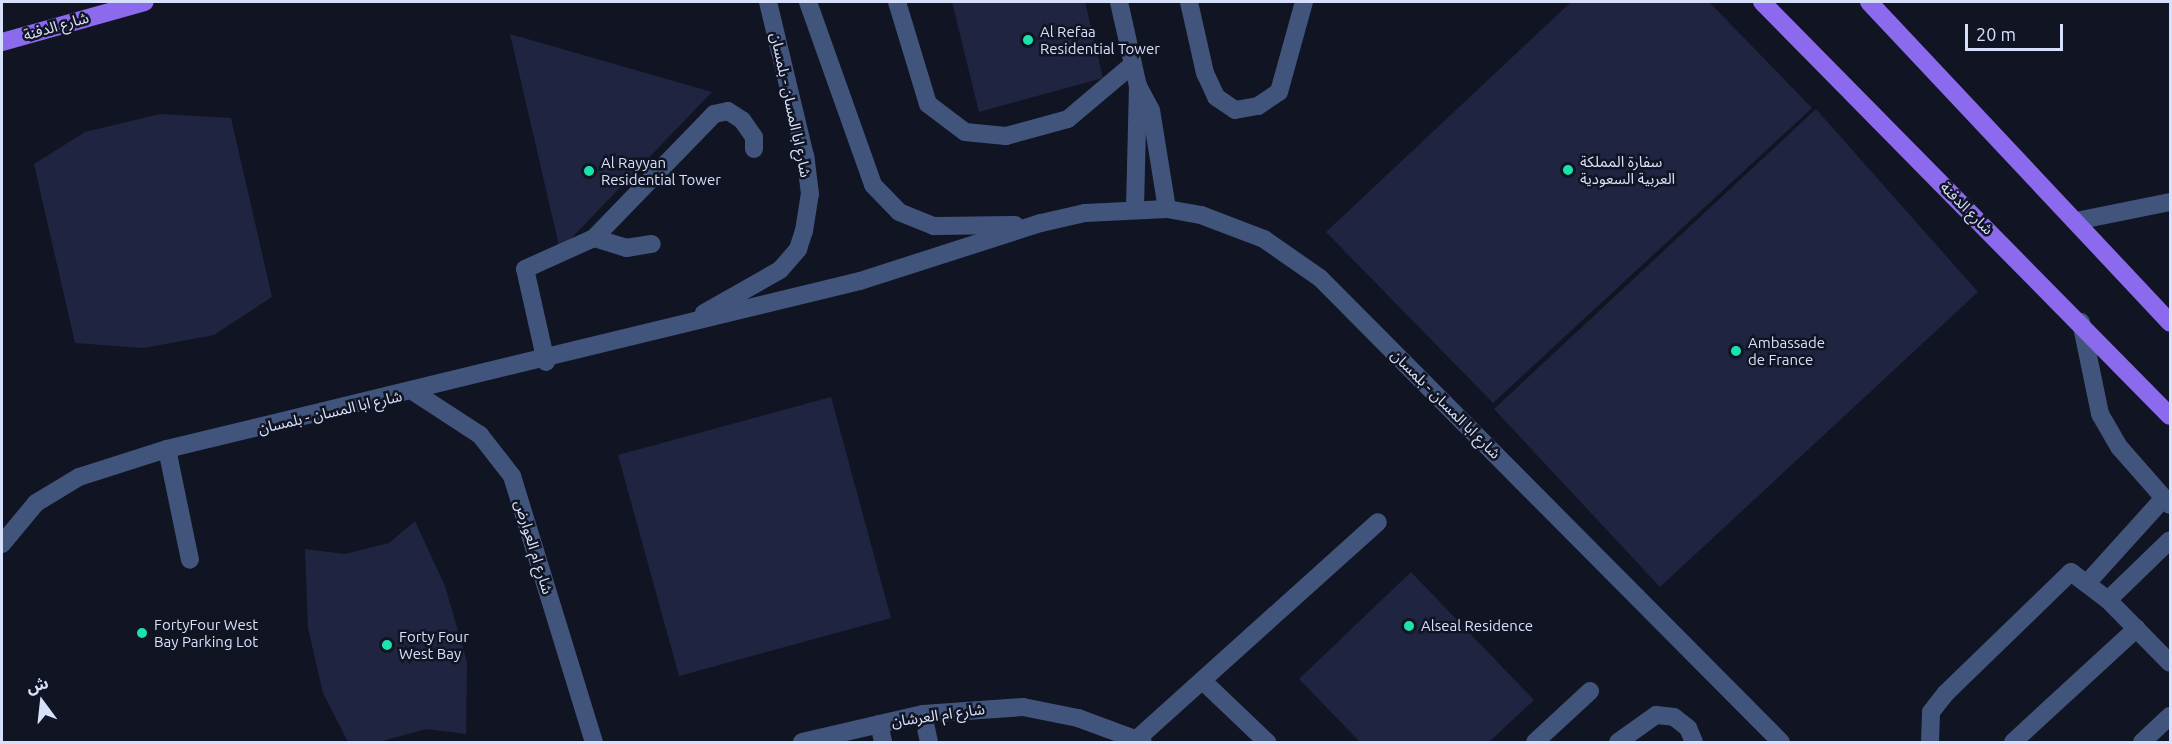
<!DOCTYPE html>
<html>
<head>
<meta charset="utf-8">
<style>
	body { margin:0 }
	#map { position:relative; width:2172px; height:744px; overflow:hidden; background:#111422; font-family:Ubuntu,"Noto Sans Arabic",sans-serif }
	div>[style] { position:absolute }
	.building>* { inset:0; background:#1f2541 }
	.minor>* { height:18px; margin:-9px; padding:0 9px; transform-origin:9px; border-radius:9px; background:#41557c }
	.major>* { height:18px; margin:-9px; padding:0 9px; transform-origin:9px; border-radius:9px; background:#8c6aee }
	.dots>* { width:16px; height:16px; translate:-50% -50%; box-sizing:border-box; border:3px solid #111422; border-radius:50% }
	span { translate:-50% -50%; white-space:nowrap; text-align:center; line-height:1.15; -webkit-text-stroke:5px #111422; paint-order:stroke }
	.street-label { font-size:15px; color:#d7e0fa }
	.poi-label { font-size:15px; color:#d7e0fa }
	.left { translate:0 -50%; text-align:left }
	.frame { position:absolute; inset:0; border:3px solid #d7e0fa; pointer-events:none }
	.north { position:absolute; left:12px; top:672px; width:60px; height:60px; -webkit-text-stroke:4px #111422; paint-order:stroke; rotate:345deg; font-size:16px; font-weight:700; line-height:24px; text-align:center; color:#d7e0fa }
	.north::after { content:''; display:block; margin:auto; width:21px; height:27px; background:#d7e0fa; clip-path:polygon(50% 0,100% 100%,50% 72%,0 100%) }
	.scale { position:absolute; left:1965px; top:24px; width:98px; height:27px; box-sizing:border-box; border:3px solid #d7e0fa; border-top:0; padding-left:8px; font-size:18px; line-height:21px; white-space:nowrap; color:#d7e0fa; -webkit-text-stroke:4px #111422; paint-order:stroke }
</style>
</head>
<body>
<div id="map">
	<div class="building">
		<i style="clip-path:polygon(952px 2px,1085px 2px,1103px 78px,979px 112px)"></i>
		<i style="clip-path:polygon(1571px 2px,1709px 2px,1812px 108px,1493px 403px,1326px 232px)"></i>
		<i style="clip-path:polygon(510px 34px,712px 92px,560px 250px)"></i>
		<i style="clip-path:polygon(1816px 109px,1978px 292px,1660px 587px,1494px 409px)"></i>
		<i style="clip-path:polygon(160px 114px,231px 118px,272px 297px,214px 335px,144px 348px,75px 343px,34px 164px,85px 132px)"></i>
		<i style="clip-path:polygon(831px 397px,891px 618px,679px 676px,618px 455px)"></i>
		<i style="clip-path:polygon(415px 521px,445px 586px,467px 662px,466px 734px,426px 729px,379px 742px,348px 742px,323px 693px,308px 628px,305px 549px,345px 554px,389px 543px)"></i>
		<i style="clip-path:polygon(1411px 572px,1534px 700px,1489px 742px,1360px 742px,1299px 679px)"></i>
	</div>
	<div class="minor">
		<i style="left:808px;top:2px;width:194px;rotate:70.4deg"></i>
		<i style="left:873px;top:185px;width:37px;rotate:46deg"></i>
		<i style="left:899px;top:212px;width:38px;rotate:22deg"></i>
		<i style="left:934px;top:226px;width:81px;rotate:-0.7deg"></i>
		<i style="left:897px;top:2px;width:107px;rotate:73.1deg"></i>
		<i style="left:928px;top:104px;width:46px;rotate:37.1deg"></i>
		<i style="left:965px;top:132px;width:41px;rotate:5.6deg"></i>
		<i style="left:1006px;top:136px;width:64px;rotate:-15.3deg"></i>
		<i style="left:1068px;top:119px;width:85px;rotate:-40.2deg"></i>
		<i style="left:1119px;top:2px;width:86px;rotate:77.3deg"></i>
		<i style="left:1138px;top:86px;width:27px;rotate:62deg"></i>
		<i style="left:1151px;top:110px;width:100px;rotate:80.8deg"></i>
		<i style="left:1189px;top:2px;width:73px;rotate:77.3deg"></i>
		<i style="left:1205px;top:73px;width:26px;rotate:65deg"></i>
		<i style="left:1216px;top:97px;width:23px;rotate:34deg"></i>
		<i style="left:1235px;top:110px;width:23px;rotate:-10deg"></i>
		<i style="left:1258px;top:106px;width:25px;rotate:-34deg"></i>
		<i style="left:1279px;top:92px;width:93px;rotate:-74.5deg"></i>
		<i style="left:1135px;top:208px;width:122px;rotate:-88.6deg"></i>
		<i style="left:2076px;top:221px;width:96px;rotate:-11.4deg"></i>
		<i style="left:594px;top:238px;width:34px;rotate:17deg"></i>
		<i style="left:626px;top:248px;width:26px;rotate:-9deg"></i>
		<i style="left:704px;top:313px;width:87px;rotate:-29.5deg"></i>
		<i style="left:780px;top:270px;width:28px;rotate:-49deg"></i>
		<i style="left:798px;top:249px;width:19px;rotate:-72deg"></i>
		<i style="left:804px;top:231px;width:37px;rotate:-81deg"></i>
		<i style="left:810px;top:194px;width:38px;rotate:-97deg"></i>
		<i style="left:805px;top:156px;width:158px;rotate:-103.5deg"></i>
		<i style="left:2081px;top:322px;width:94px;rotate:78.3deg"></i>
		<i style="left:2100px;top:414px;width:39px;rotate:60deg"></i>
		<i style="left:2120px;top:448px;width:76px;rotate:48.7deg"></i>
		<i style="left:546px;top:362px;width:95px;rotate:-102.7deg"></i>
		<i style="left:525px;top:269px;width:76px;rotate:-24.2deg"></i>
		<i style="left:594px;top:238px;width:173px;rotate:-45.9deg"></i>
		<i style="left:714px;top:114px;width:14px;rotate:-12deg"></i>
		<i style="left:728px;top:111px;width:17px;rotate:33deg"></i>
		<i style="left:742px;top:120px;width:21px;rotate:55deg"></i>
		<i style="left:754px;top:137px;width:12px;rotate:90deg"></i>
		<i style="left:414px;top:392px;width:79px;rotate:33.1deg"></i>
		<i style="left:480px;top:435px;width:52px;rotate:52deg"></i>
		<i style="left:512px;top:476px;width:278px;rotate:72.9deg"></i>
		<i style="left:167px;top:449px;width:113px;rotate:78.3deg"></i>
		<i style="left:2px;top:544px;width:53px;rotate:-50.3deg"></i>
		<i style="left:36px;top:503px;width:50px;rotate:-31.2deg"></i>
		<i style="left:79px;top:477px;width:92px;rotate:-17.7deg"></i>
		<i style="left:167px;top:449px;width:713px;rotate:-13.63deg"></i>
		<i style="left:860px;top:281px;width:190px;rotate:-17.8deg"></i>
		<i style="left:1041px;top:223px;width:45px;rotate:-12.8deg"></i>
		<i style="left:1085px;top:213px;width:82px;rotate:-2.8deg"></i>
		<i style="left:1167px;top:209px;width:35px;rotate:10deg"></i>
		<i style="left:1201px;top:215px;width:67px;rotate:20.9deg"></i>
		<i style="left:1264px;top:239px;width:68px;rotate:34.9deg"></i>
		<i style="left:1320px;top:278px;width:654px;rotate:45.19deg"></i>
		<i style="left:2088px;top:582px;width:113px;rotate:-47.9deg"></i>
		<i style="left:2108px;top:600px;width:86px;rotate:-44.1deg"></i>
		<i style="left:1205px;top:683px;width:86px;rotate:43.6deg"></i>
		<i style="left:923px;top:714px;width:29px;rotate:78deg"></i>
		<i style="left:879px;top:724px;width:18px;rotate:77deg"></i>
		<i style="left:1137px;top:739px;width:324px;rotate:-42deg"></i>
		<i style="left:802px;top:742px;width:124px;rotate:-13deg"></i>
		<i style="left:923px;top:714px;width:100px;rotate:-4deg"></i>
		<i style="left:1023px;top:707px;width:56px;rotate:11.3deg"></i>
		<i style="left:1078px;top:718px;width:69px;rotate:20.3deg"></i>
		<i style="left:1535px;top:742px;width:75px;rotate:-42.8deg"></i>
		<i style="left:1618px;top:742px;width:47px;rotate:-35.4deg"></i>
		<i style="left:1656px;top:715px;width:18px;rotate:6deg"></i>
		<i style="left:1674px;top:717px;width:18px;rotate:38deg"></i>
		<i style="left:1688px;top:728px;width:15px;rotate:67deg"></i>
		<i style="left:1930px;top:742px;width:30px;rotate:-88deg"></i>
		<i style="left:1931px;top:712px;width:24px;rotate:-52deg"></i>
		<i style="left:1946px;top:693px;width:174px;rotate:-44.1deg"></i>
		<i style="left:2071px;top:572px;width:46px;rotate:37.1deg"></i>
		<i style="left:2108px;top:600px;width:88px;rotate:45.5deg"></i>
		<i style="left:2013px;top:742px;width:168px;rotate:-42.6deg"></i>
		<i style="left:2142px;top:742px;width:38px;rotate:-43deg"></i>
	</div>
	<div class="major">
		<i style="left:1762px;top:2px;width:581px;rotate:45.42deg"></i>
		<i style="left:1869px;top:2px;width:440px;rotate:46.8deg"></i>
		<i style="left:2px;top:42px;width:148px;rotate:-15.6deg"></i>
	</div>
	<div class="dots">
		<i style="left:1028px;top:40px;background:#1ae3ad"></i>
		<i style="left:1568px;top:170px;background:#1ae3ad"></i>
		<i style="left:589px;top:171px;background:#1ae3ad"></i>
		<i style="left:1736px;top:351px;background:#1ae3ad"></i>
		<i style="left:1409px;top:626px;background:#1ae3ad"></i>
		<i style="left:142px;top:633px;background:#1ae3ad"></i>
		<i style="left:387px;top:645px;background:#1ae3ad"></i>
	</div>
	<div class="street-label">
		<span style="left:56px;top:26px;rotate:-16deg">شارع الدفنة</span>
		<span style="left:791px;top:105px;rotate:78deg">شارع ابا المسان - بلمسان</span>
		<span style="left:1967px;top:208px;rotate:45deg">شارع الدفنة</span>
		<span style="left:1446px;top:404px;rotate:45deg">شارع ابا المسان - بلمسان</span>
		<span style="left:330px;top:412px;rotate:-13deg">شارع ابا المسان - بلمسان</span>
		<span style="left:534px;top:547px;rotate:73deg">شارع ام العوارض</span>
		<span style="left:938px;top:715px;rotate:-8deg">شارع ام العرشان</span>
	</div>
	<div class="poi-label">
		<span class="left" style="left:1040px;top:40px">Al Refaa<br>Residential Tower</span>
		<span class="left" style="left:1580px;top:170px">سفارة المملكة<br>العربية السعودية</span>
		<span class="left" style="left:601px;top:171px">Al Rayyan<br>Residential Tower</span>
		<span class="left" style="left:1748px;top:351px">Ambassade<br>de France</span>
		<span class="left" style="left:154px;top:633px">FortyFour West<br>Bay Parking Lot</span>
		<span class="left" style="left:1421px;top:626px">Alseal Residence</span>
		<span class="left" style="left:399px;top:645px">Forty Four<br>West Bay</span>
	</div>
	<div class="frame"></div>
	<div class="north">ش</div>
	<div class="scale">20 m</div>
</div>
</body>
</html>
